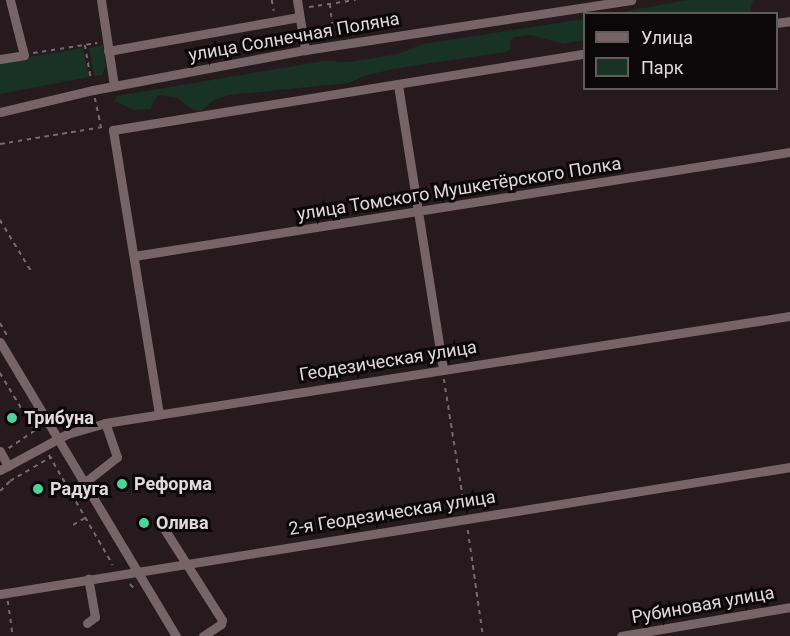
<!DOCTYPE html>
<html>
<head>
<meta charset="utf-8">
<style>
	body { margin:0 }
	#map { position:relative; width:790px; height:636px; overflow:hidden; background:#271a1e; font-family:Roboto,sans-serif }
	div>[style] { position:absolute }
	.green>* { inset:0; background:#183226 }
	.path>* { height:1.5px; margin-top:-0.75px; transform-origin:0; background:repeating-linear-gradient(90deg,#756a6e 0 4.5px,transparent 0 9px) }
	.minor>* { height:9px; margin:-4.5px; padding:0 4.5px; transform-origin:4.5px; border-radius:4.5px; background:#766469 }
	.dots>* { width:16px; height:16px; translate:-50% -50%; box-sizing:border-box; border:3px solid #0c0708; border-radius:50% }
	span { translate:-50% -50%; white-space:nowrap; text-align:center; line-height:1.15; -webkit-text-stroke:6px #0c0708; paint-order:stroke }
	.street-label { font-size:18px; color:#e1d8db }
	.poi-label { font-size:18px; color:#e1d8db; font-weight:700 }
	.left { translate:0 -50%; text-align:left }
	.legend { position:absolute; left:583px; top:12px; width:195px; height:78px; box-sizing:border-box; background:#0c0708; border:2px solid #615b5c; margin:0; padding:8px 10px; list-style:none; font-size:18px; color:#e1d8db }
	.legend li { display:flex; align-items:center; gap:12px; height:30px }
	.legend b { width:30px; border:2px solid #615b5c }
</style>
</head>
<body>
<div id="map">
	<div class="green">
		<i style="clip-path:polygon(689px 0,754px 0,751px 4px,750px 13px,615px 13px)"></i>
		<i style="clip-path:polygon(584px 19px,584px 40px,564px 44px,530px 35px,514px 37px,510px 41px,511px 49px,506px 52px,398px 68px,367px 75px,349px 83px,229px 95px,214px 100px,201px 111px,193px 110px,178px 98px,158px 95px,150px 109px,134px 110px,114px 101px,117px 96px,324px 61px,350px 62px,398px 54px,423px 44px)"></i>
		<i style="clip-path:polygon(103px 45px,106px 66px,102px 75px,94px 76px,89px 48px)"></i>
		<i style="clip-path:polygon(83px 48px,89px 77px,0 94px,0 62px)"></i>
	</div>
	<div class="path">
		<i style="left:272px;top:0;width:11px;rotate:80deg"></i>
		<i style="left:330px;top:4px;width:33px;rotate:83deg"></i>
		<i style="left:309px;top:7px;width:47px;rotate:-8.7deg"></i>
		<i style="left:85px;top:45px;width:35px;rotate:80deg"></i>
		<i style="left:33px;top:53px;width:65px;rotate:-8.9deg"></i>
		<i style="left:95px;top:98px;width:29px;rotate:78deg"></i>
		<i style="left:0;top:144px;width:104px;rotate:-9.4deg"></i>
		<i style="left:0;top:220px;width:63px;rotate:58.6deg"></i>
		<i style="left:0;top:323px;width:14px;rotate:60deg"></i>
		<i style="left:0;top:373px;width:68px;rotate:58.9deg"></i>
		<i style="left:35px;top:431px;width:32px;rotate:146deg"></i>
		<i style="left:444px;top:379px;width:133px;rotate:80.9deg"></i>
		<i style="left:49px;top:455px;width:127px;rotate:59.8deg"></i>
		<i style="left:0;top:491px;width:14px;rotate:-45deg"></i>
		<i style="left:10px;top:481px;width:48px;rotate:-30.3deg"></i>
		<i style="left:73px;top:525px;width:14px;rotate:-30deg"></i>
		<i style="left:468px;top:530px;width:107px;rotate:81.9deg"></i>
		<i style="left:130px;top:584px;width:8px;rotate:45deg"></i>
		<i style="left:8px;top:601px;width:35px;rotate:82deg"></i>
	</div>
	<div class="minor">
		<i style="left:101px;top:0;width:87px;rotate:81.4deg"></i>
		<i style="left:297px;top:0;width:51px;rotate:80.9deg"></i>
		<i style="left:776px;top:23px;width:14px;rotate:-8deg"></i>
		<i style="left:108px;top:51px;width:194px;rotate:-10.1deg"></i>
		<i style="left:0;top:59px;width:24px;rotate:-9deg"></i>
		<i style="left:24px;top:55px;width:57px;rotate:-104.3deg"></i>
		<i style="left:398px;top:85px;width:288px;rotate:81deg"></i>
		<i style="left:0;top:112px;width:96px;rotate:-13.3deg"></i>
		<i style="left:93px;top:90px;width:216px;rotate:-10.7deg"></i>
		<i style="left:305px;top:50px;width:330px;rotate:-8.7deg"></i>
		<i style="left:134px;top:256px;width:664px;rotate:-9.01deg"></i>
		<i style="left:0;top:342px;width:343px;rotate:59.1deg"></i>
		<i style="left:159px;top:414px;width:288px;rotate:-99.2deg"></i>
		<i style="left:113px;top:130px;width:477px;rotate:-9.2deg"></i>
		<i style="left:0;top:451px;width:17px;rotate:62deg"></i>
		<i style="left:0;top:470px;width:76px;rotate:-28.2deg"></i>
		<i style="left:67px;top:434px;width:40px;rotate:-16deg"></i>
		<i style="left:105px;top:423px;width:693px;rotate:-8.88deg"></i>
		<i style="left:84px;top:483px;width:42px;rotate:-38.2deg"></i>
		<i style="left:117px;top:457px;width:36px;rotate:-109deg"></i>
		<i style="left:163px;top:527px;width:110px;rotate:57.6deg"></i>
		<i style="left:222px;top:620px;width:4px;rotate:104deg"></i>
		<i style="left:221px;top:624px;width:22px;rotate:146deg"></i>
		<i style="left:0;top:594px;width:800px;rotate:-9.13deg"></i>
		<i style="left:87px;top:623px;width:10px;rotate:-37deg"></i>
		<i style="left:95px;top:617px;width:39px;rotate:-100deg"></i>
		<i style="left:621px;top:636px;width:171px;rotate:-9.7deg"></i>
	</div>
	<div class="dots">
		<i style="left:12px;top:418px;background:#4dd39a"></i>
		<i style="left:122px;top:484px;background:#4dd39a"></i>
		<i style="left:38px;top:489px;background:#4dd39a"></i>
		<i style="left:144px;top:523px;background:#4dd39a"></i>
	</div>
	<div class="street-label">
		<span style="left:294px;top:37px;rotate:-10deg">улица Солнечная Поляна</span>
		<span style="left:459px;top:189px;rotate:-9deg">улица Томского Мушкетёрского Полка</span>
		<span style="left:388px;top:361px;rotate:-9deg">Геодезическая улица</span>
		<span style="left:392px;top:513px;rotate:-9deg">2-я Геодезическая улица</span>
		<span style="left:703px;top:605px;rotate:-10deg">Рубиновая улица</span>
	</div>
	<div class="poi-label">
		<span class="left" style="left:24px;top:418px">Трибуна</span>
		<span class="left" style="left:134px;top:484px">Реформа</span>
		<span class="left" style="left:50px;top:489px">Радуга</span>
		<span class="left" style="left:156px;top:523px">Олива</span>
	</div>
	<ul class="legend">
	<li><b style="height:8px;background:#766469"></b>Улица</li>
	<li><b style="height:16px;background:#183226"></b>Парк</li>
	</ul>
</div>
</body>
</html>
